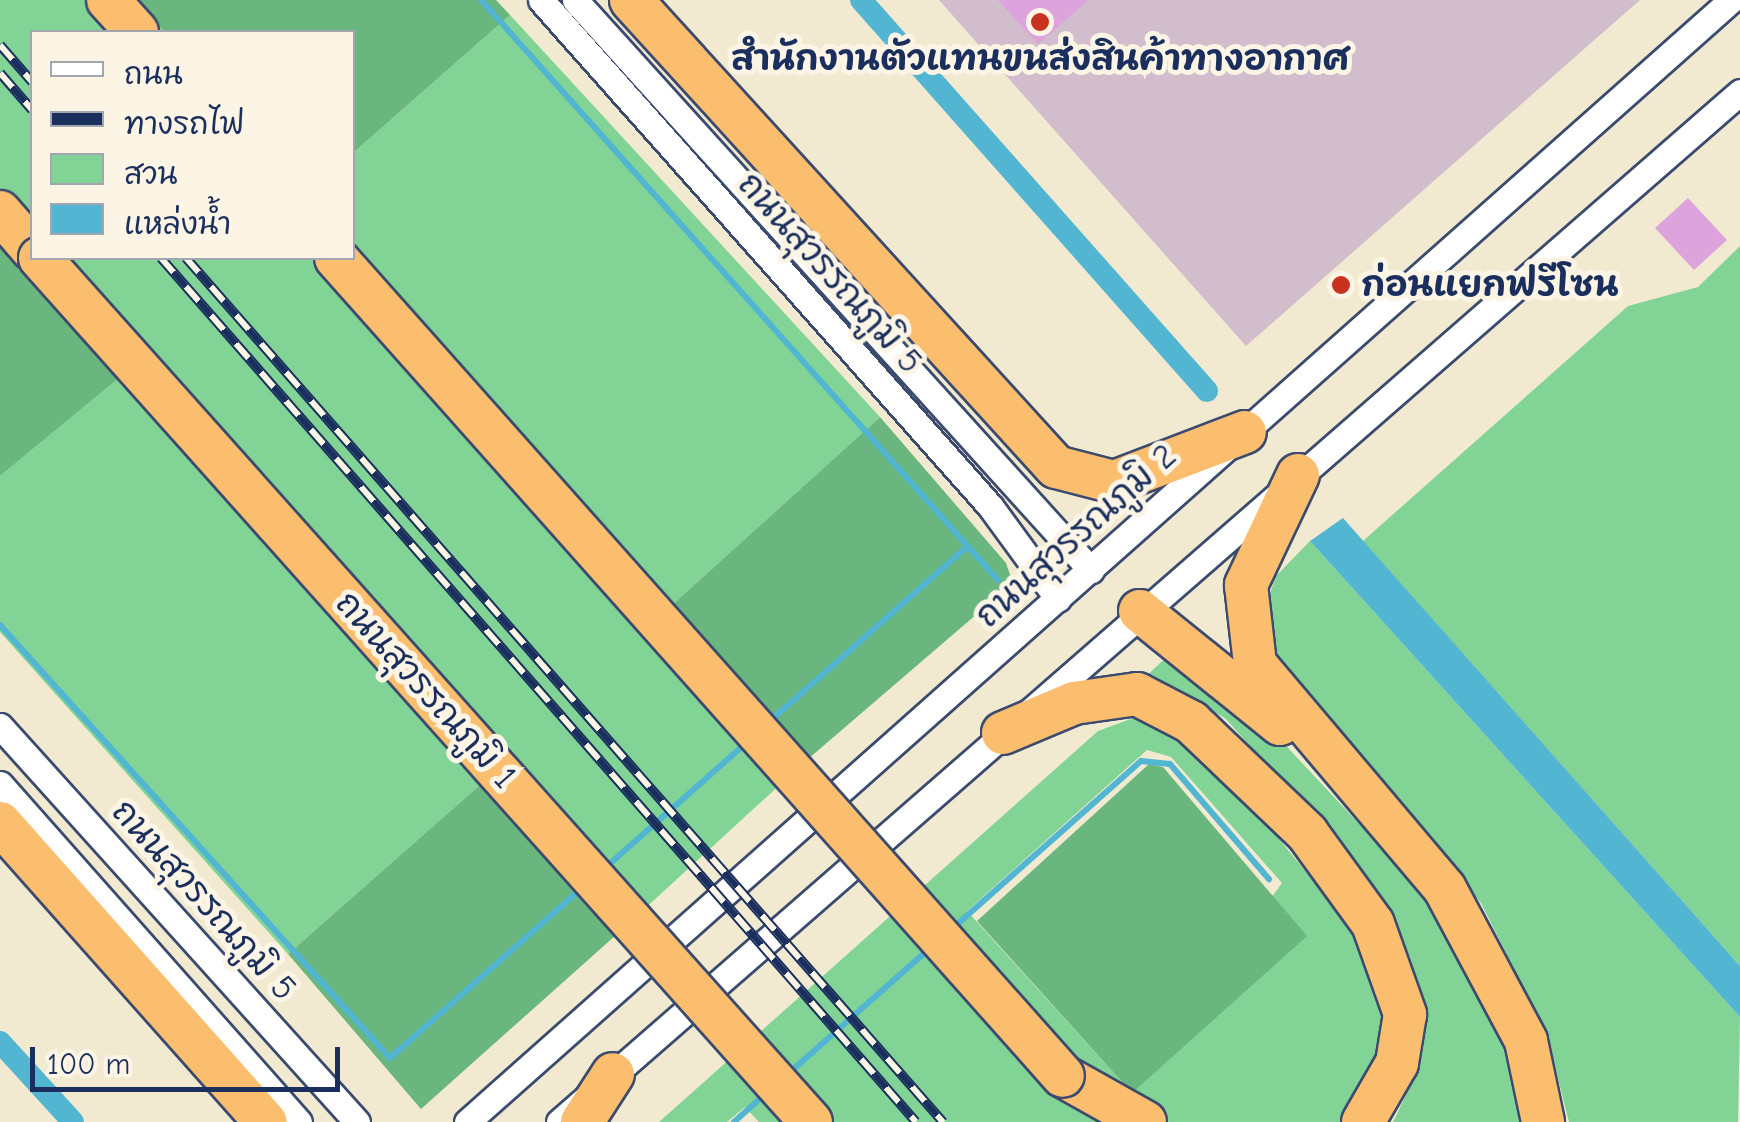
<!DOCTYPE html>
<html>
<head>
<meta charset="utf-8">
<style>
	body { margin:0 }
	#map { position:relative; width:1740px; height:1122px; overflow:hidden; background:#f2ead0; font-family:"Comic Neue","Playpen Sans Thai",sans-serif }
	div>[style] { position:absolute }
	.industrial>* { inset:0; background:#d1bdcb }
	.green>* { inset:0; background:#82d496 }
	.forest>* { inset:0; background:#69b67f }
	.water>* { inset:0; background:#52b5d1 }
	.stream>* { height:6px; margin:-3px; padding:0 3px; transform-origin:3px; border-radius:3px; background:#52b5d1 }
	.canal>* { height:22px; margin:-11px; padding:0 11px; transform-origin:11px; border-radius:11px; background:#52b5d1 }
	.building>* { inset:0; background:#dda3dc }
	.roads { filter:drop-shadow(2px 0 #3b4b6f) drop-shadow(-2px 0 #3b4b6f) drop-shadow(0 2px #3b4b6f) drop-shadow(0 -2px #3b4b6f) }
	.minor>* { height:25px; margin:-12.5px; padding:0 12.5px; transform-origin:12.5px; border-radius:12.5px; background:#fff }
	.trunk>* { height:42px; margin:-21px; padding:0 21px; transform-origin:21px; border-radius:21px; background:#fbbd6e }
	.rail>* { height:10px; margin-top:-5px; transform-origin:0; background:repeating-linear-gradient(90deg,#fcf5e5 0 19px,#1b2f5e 0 38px); box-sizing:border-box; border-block:2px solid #1b2f5e }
	.bridges { filter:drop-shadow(2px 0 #3b4b6f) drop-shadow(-2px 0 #3b4b6f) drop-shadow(0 2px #3b4b6f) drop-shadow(0 -2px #3b4b6f) }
	.trunk-bridge>* { height:42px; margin:-21px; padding:0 21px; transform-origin:21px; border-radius:21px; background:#fbbd6e }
	.dots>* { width:28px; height:28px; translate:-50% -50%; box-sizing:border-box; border:5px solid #fcf5e5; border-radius:50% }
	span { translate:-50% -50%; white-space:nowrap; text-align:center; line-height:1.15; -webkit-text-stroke:10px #fcf5e5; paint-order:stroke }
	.poi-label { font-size:35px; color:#1b2f5e; font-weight:700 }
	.left { translate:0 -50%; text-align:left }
	.street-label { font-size:35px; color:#1b2f5e }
	.legend { position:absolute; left:30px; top:30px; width:325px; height:230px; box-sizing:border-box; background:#fcf5e5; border:2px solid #a2a6af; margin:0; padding:12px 18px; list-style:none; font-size:30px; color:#1b2f5e }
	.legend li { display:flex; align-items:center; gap:20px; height:50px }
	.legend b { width:50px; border:2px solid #a2a6af }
	.scale { position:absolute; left:30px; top:1047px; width:310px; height:45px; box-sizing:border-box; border:5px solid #1b2f5e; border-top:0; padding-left:12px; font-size:30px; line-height:35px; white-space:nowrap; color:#1b2f5e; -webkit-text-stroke:8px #fcf5e5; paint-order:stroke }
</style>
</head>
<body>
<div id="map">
	<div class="industrial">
		<i style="clip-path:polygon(939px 0,1640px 0,1246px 346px)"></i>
	</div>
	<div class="green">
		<i style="clip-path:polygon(0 0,136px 0,165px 32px,32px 32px,32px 258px,352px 258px,353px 153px,510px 15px,880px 417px,672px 605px,808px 759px,616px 935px,481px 784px,288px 954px,0 632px,0 476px,119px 378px,0 245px)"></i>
		<i style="clip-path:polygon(1740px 246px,1740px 966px,1363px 541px,1628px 306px,1698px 287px)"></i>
		<i style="clip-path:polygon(1310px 541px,1740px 1017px,1738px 1122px,1569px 1122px,1547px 1035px,1481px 903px,1278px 666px,1267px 602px,1276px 576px)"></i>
		<i style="clip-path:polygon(1177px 647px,1276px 735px,1431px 901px,1509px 1047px,1530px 1122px,1393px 1122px,1420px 1066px,1423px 1011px,1410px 957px,1363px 874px,1226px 719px,1172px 686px,1139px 683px)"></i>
		<i style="clip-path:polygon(evenodd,1136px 717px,1193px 734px,1356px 933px,1386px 1015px,1383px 1060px,1343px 1122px,1169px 1122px,1154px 1114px,1156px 1122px,759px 1122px,745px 1107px,727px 1122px,659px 1122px,1098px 731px,1136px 717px,1147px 750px,1171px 757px,1282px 883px,1132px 1093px,967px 911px,1147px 750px)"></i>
	</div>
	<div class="forest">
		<i style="clip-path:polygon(136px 0,496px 0,510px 15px,353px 153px,352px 32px,165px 32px)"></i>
		<i style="clip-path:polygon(0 245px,119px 378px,0 476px)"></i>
		<i style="clip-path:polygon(880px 417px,1006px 563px,1013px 583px,808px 759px,672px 605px)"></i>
		<i style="clip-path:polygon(1149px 764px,1163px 767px,1307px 936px,1132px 1093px,977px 921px)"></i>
		<i style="clip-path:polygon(481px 784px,616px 935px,421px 1109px,288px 954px)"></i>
	</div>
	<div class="water">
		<i style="clip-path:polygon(1343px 518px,1740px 966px,1740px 1017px,1310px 541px)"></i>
	</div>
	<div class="stream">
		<i style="left:481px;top:0;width:777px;rotate:48.29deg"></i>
		<i style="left:0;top:625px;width:583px;rotate:47.99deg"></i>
		<i style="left:390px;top:1058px;width:255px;rotate:-41.5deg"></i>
		<i style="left:770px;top:721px;width:264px;rotate:-41.5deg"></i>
		<i style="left:606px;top:867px;width:187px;rotate:-41.5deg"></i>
		<i style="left:953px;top:928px;width:251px;rotate:-41.6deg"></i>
		<i style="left:1141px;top:761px;width:29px;rotate:6deg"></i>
		<i style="left:1170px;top:764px;width:152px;rotate:49.3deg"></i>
		<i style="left:788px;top:1074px;width:188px;rotate:-41.6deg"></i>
		<i style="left:734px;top:1122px;width:40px;rotate:-42deg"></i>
	</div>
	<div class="canal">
		<i style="left:861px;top:0;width:522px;rotate:48.49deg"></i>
		<i style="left:0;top:1042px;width:108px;rotate:47.6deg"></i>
	</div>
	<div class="building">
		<i style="clip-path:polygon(998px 0,1089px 0,1038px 44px)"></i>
		<i style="clip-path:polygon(1688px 198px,1727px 240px,1694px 270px,1655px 228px)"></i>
	</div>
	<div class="roads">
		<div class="minor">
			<i style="left:541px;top:0;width:676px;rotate:48.42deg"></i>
			<i style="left:990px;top:506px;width:115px;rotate:53.8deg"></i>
			<i style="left:575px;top:0;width:769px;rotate:47.85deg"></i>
			<i style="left:0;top:726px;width:533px;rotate:47.96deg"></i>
			<i style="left:0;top:784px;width:451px;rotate:48.5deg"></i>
			<i style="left:467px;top:1122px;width:1690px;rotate:-41.59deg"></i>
			<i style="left:559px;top:1122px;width:1567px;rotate:-41.09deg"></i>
		</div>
		<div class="trunk">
			<i style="left:108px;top:0;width:43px;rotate:47.8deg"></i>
			<i style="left:631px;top:0;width:631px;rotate:47.7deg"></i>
			<i style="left:1056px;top:467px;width:60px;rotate:14.5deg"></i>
			<i style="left:1114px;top:482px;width:140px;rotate:-20.9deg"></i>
			<i style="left:0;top:212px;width:49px;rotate:49.1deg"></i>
			<i style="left:1298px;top:475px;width:122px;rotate:115.3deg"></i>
			<i style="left:1246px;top:585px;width:80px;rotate:83.5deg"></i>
			<i style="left:1255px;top:664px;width:294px;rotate:49.8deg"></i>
			<i style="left:1445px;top:889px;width:172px;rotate:61.9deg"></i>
			<i style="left:1526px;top:1041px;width:83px;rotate:78.1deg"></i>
			<i style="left:1140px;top:611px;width:180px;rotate:38.9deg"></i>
			<i style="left:1003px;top:733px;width:77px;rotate:-22.9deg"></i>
			<i style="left:1074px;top:703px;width:64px;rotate:-8.1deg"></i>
			<i style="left:1137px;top:694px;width:61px;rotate:27.4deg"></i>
			<i style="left:1191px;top:722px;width:161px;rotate:43.7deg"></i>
			<i style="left:1307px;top:833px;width:112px;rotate:54deg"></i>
			<i style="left:1373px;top:924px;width:96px;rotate:70.4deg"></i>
			<i style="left:1405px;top:1014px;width:50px;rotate:99.3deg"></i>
			<i style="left:1397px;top:1063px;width:68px;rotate:120deg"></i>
			<i style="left:0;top:823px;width:400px;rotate:48.4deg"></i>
			<i style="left:1063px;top:1076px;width:94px;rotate:29.3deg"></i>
			<i style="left:582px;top:1122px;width:57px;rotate:-57.1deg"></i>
		</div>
	</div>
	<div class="rail">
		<i style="left:0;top:45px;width:49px;rotate:49.1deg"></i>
		<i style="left:0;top:73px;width:49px;rotate:49.1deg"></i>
		<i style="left:161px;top:258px;width:1147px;rotate:48.85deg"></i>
		<i style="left:186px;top:258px;width:1149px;rotate:48.78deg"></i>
	</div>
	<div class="bridges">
		<div class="trunk-bridge">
			<i style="left:40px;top:258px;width:1158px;rotate:48.26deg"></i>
			<i style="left:336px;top:258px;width:1094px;rotate:48.37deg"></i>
		</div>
	</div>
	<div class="dots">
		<i style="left:1040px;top:22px;background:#c8321e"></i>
		<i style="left:1341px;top:285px;background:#c8321e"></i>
	</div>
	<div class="poi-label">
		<span style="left:1040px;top:59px">สำนักงานตัวแทนขนส่งสินค้าทางอากาศ</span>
		<span class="left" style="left:1361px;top:285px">ก่อนแยกฟรีโซน</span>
	</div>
	<div class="street-label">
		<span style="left:830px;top:273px;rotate:48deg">ถนนสุวรรณภูมิ 5</span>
		<span style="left:1076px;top:536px;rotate:-42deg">ถนนสุวรรณภูมิ 2</span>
		<span style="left:426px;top:690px;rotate:48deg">ถนนสุวรรณภูมิ 1</span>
		<span style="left:204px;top:900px;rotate:48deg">ถนนสุวรรณภูมิ 5</span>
	</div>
	<ul class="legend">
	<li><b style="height:12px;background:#fff"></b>ถนน</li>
	<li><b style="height:12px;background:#1b2f5e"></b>ทางรถไฟ</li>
	<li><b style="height:28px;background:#82d496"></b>สวน</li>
	<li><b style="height:28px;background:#52b5d1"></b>แหล่งน้ำ</li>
	</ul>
	<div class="scale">100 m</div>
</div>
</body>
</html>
